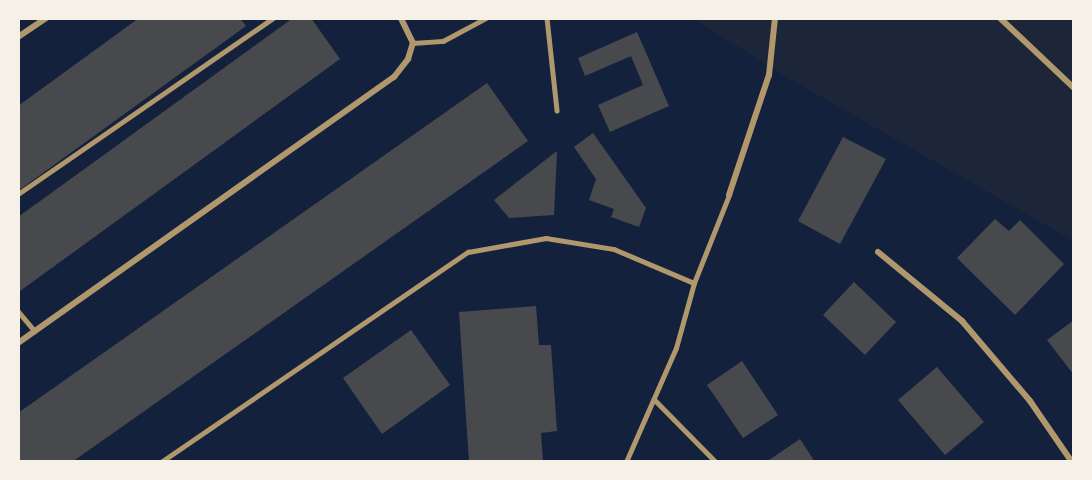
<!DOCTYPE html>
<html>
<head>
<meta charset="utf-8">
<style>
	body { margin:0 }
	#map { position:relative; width:1092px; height:480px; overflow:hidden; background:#14213d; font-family:Karla,sans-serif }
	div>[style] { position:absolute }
	.green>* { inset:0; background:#1d2539 }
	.building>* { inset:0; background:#48494c }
	.service>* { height:4.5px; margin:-2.25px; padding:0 2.25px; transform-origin:2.25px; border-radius:2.25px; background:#b1986c }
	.minor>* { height:6px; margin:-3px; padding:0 3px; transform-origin:3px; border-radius:3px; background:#b1986c }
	span { translate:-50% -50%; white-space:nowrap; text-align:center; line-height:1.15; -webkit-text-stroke:4.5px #f6f1e7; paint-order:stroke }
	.frame { position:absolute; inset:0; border:20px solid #f6f1e7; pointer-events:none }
</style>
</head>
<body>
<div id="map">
	<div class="green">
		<i style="clip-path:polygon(692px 18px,1074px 18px,1074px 241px,790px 79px)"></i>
	</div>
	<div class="building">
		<i style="clip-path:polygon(139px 18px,240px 18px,246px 26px,18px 191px,18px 106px)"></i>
		<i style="clip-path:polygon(293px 18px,311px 18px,340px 59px,20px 291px,18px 217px)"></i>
		<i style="clip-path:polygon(637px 32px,669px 106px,610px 132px,598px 105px,643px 85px,631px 56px,585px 76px,578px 58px)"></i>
		<i style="clip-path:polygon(487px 83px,528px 141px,72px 462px,18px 462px,18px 413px)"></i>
		<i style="clip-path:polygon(593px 133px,646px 208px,639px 227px,611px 217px,614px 209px,589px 200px,596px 179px,574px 147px)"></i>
		<i style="clip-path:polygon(843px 137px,886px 159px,840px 244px,798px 221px)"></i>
		<i style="clip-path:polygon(557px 151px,554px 215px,509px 218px,494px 200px)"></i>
		<i style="clip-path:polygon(995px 219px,1009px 231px,1020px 220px,1064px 264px,1015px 315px,957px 258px)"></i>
		<i style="clip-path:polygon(854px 282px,896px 322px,865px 355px,823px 315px)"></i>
		<i style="clip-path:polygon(536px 306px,539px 345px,551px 345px,557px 431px,541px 433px,543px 462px,469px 462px,459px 312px)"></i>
		<i style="clip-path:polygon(1074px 320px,1074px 375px,1047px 340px)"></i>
		<i style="clip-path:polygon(411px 330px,450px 385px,382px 434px,343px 378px)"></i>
		<i style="clip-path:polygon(742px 361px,778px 415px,743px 438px,707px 385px)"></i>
		<i style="clip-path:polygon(937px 367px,984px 422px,945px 455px,898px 400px)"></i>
		<i style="clip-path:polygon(800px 439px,815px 462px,766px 462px)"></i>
	</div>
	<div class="service">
		<i style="left:547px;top:18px;width:93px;rotate:83.8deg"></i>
		<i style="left:413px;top:43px;width:30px;rotate:-4deg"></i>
		<i style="left:443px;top:41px;width:49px;rotate:-28.1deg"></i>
		<i style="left:18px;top:194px;width:310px;rotate:-34.6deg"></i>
		<i style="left:18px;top:311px;width:26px;rotate:50deg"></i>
		<i style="left:654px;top:399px;width:88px;rotate:45.5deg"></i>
		<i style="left:161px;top:462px;width:372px;rotate:-34.4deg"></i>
		<i style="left:468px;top:252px;width:79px;rotate:-10.2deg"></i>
		<i style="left:546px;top:238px;width:69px;rotate:9.2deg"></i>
		<i style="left:614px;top:249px;width:87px;rotate:23deg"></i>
		<i style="left:626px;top:462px;width:124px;rotate:-66.3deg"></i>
		<i style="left:676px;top:348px;width:67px;rotate:-74.5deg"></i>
		<i style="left:694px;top:283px;width:95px;rotate:-68.3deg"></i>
	</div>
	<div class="minor">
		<i style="left:1000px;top:18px;width:102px;rotate:43.4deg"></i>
		<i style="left:18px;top:37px;width:34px;rotate:-34deg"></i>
		<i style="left:729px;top:195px;width:126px;rotate:-71.6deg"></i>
		<i style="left:769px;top:75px;width:57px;rotate:-84deg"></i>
		<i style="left:878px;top:252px;width:109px;rotate:39.4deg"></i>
		<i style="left:962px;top:321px;width:105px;rotate:49.6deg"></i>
		<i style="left:1030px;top:401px;width:74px;rotate:55.5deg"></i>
		<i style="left:18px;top:343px;width:461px;rotate:-35.3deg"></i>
		<i style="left:394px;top:77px;width:23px;rotate:-52deg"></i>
		<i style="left:408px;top:59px;width:17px;rotate:-73deg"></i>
		<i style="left:413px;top:43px;width:28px;rotate:-116deg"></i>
	</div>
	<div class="frame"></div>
</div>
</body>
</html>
